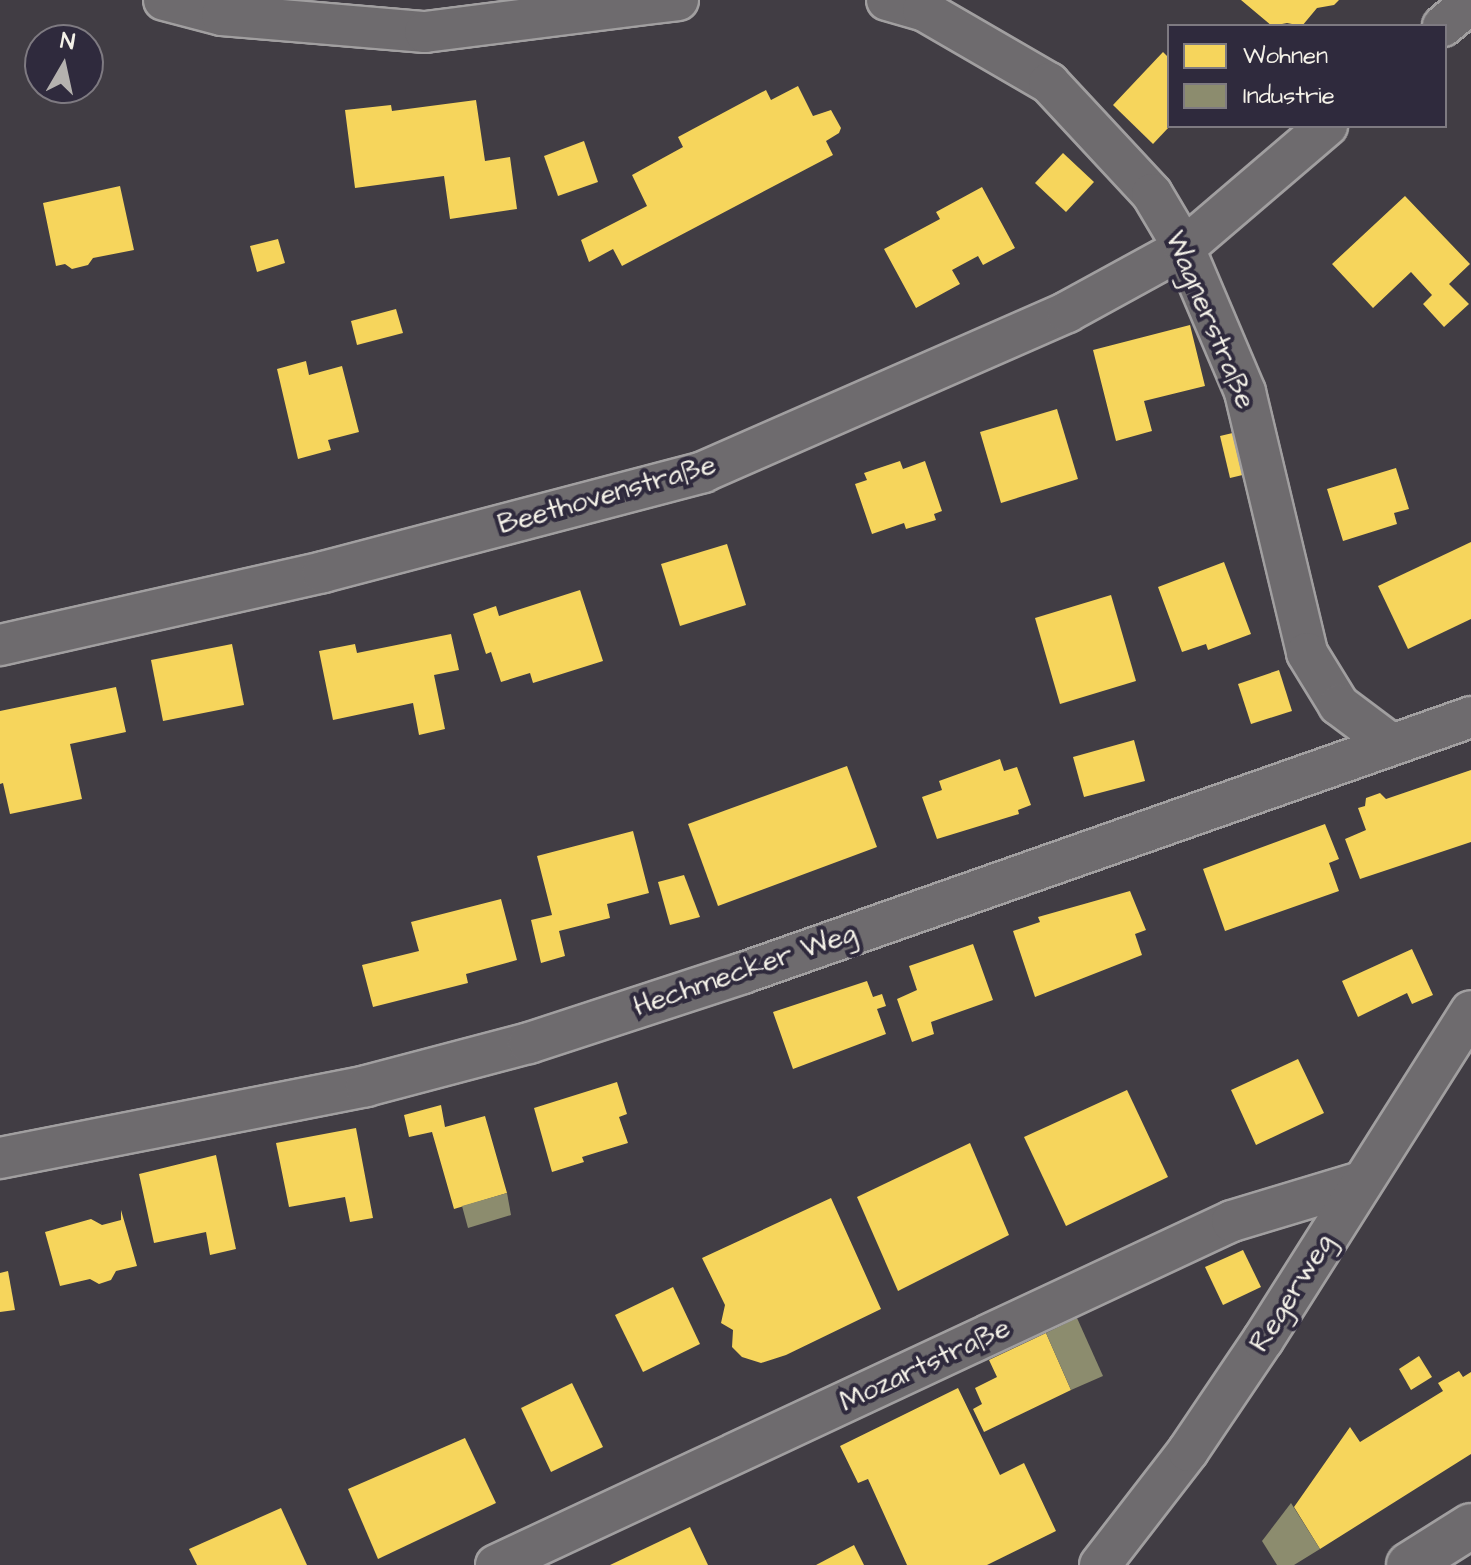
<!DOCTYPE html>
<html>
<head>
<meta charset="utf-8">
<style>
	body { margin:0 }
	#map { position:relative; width:1471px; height:1565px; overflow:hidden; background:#413d44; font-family:"Architects Daughter",sans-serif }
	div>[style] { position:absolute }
	.homes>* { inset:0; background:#f6d55c }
	.industry>* { inset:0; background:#8c8c6e }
	.roads { filter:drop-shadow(2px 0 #a19fa0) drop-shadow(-2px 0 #a19fa0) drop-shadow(0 2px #a19fa0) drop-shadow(0 -2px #a19fa0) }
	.street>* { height:40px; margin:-20px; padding:0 20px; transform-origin:20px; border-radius:20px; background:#6e6b6e }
	.secondary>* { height:44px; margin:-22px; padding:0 22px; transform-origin:22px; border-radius:22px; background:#6e6b6e }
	span { translate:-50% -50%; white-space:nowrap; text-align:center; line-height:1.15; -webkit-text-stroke:8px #2f2a3d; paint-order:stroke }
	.street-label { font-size:28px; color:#f4f1e8 }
	.legend { position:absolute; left:1167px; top:24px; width:280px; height:104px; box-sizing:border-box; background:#2f2a3d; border:2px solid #7e7a81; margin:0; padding:10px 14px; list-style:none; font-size:24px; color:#f4f1e8 }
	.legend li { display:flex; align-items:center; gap:16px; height:40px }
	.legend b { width:40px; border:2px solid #7e7a81 }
	.north { position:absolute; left:24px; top:24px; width:80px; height:80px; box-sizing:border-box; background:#2f2a3d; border:2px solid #7e7a81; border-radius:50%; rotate:9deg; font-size:22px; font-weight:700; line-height:32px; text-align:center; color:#f4f1e8 }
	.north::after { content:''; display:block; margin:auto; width:28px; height:36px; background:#b5b2af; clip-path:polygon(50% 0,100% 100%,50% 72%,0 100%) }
</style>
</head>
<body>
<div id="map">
	<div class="homes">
		<i style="clip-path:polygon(1241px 0,1339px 0,1334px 5px,1317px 8px,1302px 26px,1287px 23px,1272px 26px)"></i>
		<i style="clip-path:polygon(1163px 52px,1169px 58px,1169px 127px,1153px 144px,1113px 105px)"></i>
		<i style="clip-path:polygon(798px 86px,813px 116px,831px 110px,841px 128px,839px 133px,826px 141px,833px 155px,622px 266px,613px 249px,589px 262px,581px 240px,647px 206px,632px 175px,683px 147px,678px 137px,766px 90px,771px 100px)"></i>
		<i style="clip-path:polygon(476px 100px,485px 161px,510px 157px,517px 209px,450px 219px,444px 176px,355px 188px,345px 110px,391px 105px,392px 111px)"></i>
		<i style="clip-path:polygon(584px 141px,598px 182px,558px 196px,544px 156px)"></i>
		<i style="clip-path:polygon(1063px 153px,1094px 182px,1066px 212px,1035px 183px)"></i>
		<i style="clip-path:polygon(120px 186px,134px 250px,93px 258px,88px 265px,72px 269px,65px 264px,56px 266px,43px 203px)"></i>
		<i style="clip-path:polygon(982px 187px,1015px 248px,983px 265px,978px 256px,952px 270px,960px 284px,916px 308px,884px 249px,940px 219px,936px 212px)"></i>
		<i style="clip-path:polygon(1405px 196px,1470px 264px,1449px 284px,1469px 304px,1444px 327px,1423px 304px,1432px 295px,1411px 272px,1373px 308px,1332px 264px)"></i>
		<i style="clip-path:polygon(278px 239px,285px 263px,257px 272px,250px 246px)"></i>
		<i style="clip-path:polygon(396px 309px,403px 333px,357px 345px,351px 321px)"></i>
		<i style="clip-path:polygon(1190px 325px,1205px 386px,1144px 401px,1152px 431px,1116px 441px,1093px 350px)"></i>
		<i style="clip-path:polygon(306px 361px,309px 375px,342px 366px,359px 432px,328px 440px,331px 450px,298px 459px,277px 369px)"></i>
		<i style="clip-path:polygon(1057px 409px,1078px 479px,1001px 503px,980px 432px)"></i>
		<i style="clip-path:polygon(1241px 431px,1251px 473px,1230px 478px,1220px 436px)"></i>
		<i style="clip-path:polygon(900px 461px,903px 469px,925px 461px,942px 511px,934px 514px,936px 520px,906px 529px,904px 523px,872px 534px,855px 484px,867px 480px,864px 473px)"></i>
		<i style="clip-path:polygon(1396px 468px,1409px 509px,1394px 513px,1397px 524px,1343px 541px,1327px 489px)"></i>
		<i style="clip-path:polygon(1471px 542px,1471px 619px,1408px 649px,1378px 586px)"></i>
		<i style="clip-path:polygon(727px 544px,746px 605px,680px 626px,661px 564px)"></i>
		<i style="clip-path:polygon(1224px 562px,1251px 634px,1208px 650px,1206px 644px,1182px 652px,1158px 587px)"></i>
		<i style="clip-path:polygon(580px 590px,603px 661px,533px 683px,530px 673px,501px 682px,491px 652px,486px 654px,473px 614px,496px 606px,499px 616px)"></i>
		<i style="clip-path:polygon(1111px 595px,1136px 681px,1060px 704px,1035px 618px)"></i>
		<i style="clip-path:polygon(451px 634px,459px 670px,434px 675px,445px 729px,419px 735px,413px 703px,333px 720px,319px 651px,355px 644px,357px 653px)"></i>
		<i style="clip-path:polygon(232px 644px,244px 705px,163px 721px,151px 660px)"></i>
		<i style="clip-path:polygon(1279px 670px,1292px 711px,1251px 724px,1238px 684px)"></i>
		<i style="clip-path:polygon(116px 687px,126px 732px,70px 744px,82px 799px,10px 814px,3px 783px,0 784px,0 711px)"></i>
		<i style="clip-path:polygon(1134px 740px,1145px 781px,1084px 797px,1073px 757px)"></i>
		<i style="clip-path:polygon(1000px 759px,1004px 771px,1017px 767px,1031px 805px,1018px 810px,1019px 814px,937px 839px,922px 797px,942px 790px,939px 781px)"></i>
		<i style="clip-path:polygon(847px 766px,877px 847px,718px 906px,688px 824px)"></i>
		<i style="clip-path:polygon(1471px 770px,1471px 842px,1360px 879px,1345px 839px,1366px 830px,1358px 808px,1365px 806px,1366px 798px,1380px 793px,1386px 799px)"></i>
		<i style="clip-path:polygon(1325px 824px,1339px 859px,1329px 863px,1339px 891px,1225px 931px,1203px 869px)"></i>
		<i style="clip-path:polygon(633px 831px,649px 893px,607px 904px,610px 918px,559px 931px,565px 956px,541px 963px,531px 920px,552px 915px,537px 856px)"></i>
		<i style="clip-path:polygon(684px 875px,700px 917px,670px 925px,658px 882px)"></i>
		<i style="clip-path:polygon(1130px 891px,1146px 930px,1135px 934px,1142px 955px,1035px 997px,1013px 931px,1040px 922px,1038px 917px)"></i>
		<i style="clip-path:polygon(501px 899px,517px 960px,466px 974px,468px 983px,373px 1007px,362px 965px,419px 951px,411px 922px)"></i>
		<i style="clip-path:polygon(973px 944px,993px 1000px,931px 1022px,934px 1034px,912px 1042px,897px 999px,917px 990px,909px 966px)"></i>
		<i style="clip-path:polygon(1412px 949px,1433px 995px,1412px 1004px,1407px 993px,1358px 1017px,1342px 981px)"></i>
		<i style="clip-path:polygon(867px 981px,873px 997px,882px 994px,886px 1006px,877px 1009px,886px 1034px,793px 1069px,773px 1012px)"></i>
		<i style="clip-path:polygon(1298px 1059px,1324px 1113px,1256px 1145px,1231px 1090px)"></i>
		<i style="clip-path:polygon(617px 1082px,627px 1114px,619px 1117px,628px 1143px,582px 1157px,584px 1162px,552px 1172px,534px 1108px)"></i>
		<i style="clip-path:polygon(1127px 1090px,1168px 1177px,1066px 1226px,1024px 1137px)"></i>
		<i style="clip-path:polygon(441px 1105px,445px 1127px,485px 1116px,507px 1193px,454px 1209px,432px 1132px,409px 1137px,404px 1115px)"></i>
		<i style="clip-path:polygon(356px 1128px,373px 1218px,350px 1222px,345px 1197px,289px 1207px,276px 1143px)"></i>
		<i style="clip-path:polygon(970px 1143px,1009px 1235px,898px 1291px,857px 1197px)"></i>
		<i style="clip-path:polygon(216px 1155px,236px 1249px,210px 1255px,206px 1232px,154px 1243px,139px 1174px)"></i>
		<i style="clip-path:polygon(831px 1198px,881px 1309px,786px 1355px,761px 1363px,742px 1357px,732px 1347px,733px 1330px,721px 1323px,725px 1305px,702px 1258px)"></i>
		<i style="clip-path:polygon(121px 1210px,137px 1266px,116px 1271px,111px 1280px,99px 1284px,90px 1279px,60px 1286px,45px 1232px,91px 1219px,102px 1225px,121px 1220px)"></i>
		<i style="clip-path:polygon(1243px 1250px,1261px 1287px,1223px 1305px,1205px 1267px)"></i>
		<i style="clip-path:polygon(8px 1271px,15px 1310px,0 1312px,0 1273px)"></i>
		<i style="clip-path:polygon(673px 1287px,700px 1344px,643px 1372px,615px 1315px)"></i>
		<i style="clip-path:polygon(1046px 1333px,1071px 1390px,984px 1432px,973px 1409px,982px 1404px,975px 1388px,997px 1377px,989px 1360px)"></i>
		<i style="clip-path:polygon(1419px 1356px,1432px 1377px,1411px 1390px,1399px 1369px)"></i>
		<i style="clip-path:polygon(1459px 1371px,1463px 1377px,1471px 1372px,1471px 1454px,1320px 1549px,1294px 1507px,1350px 1427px,1360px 1442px,1443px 1391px,1438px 1383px)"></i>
		<i style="clip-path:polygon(572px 1383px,603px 1447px,551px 1472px,521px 1408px)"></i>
		<i style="clip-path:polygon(958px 1388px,1000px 1475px,1024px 1463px,1056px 1531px,987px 1565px,907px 1565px,868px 1479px,858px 1483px,840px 1446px)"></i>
		<i style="clip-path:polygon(465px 1438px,496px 1503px,378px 1559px,348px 1489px)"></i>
		<i style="clip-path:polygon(281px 1508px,307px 1565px,197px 1565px,189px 1549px)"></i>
		<i style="clip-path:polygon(690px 1527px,708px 1565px,610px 1565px)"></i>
		<i style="clip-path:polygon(854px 1545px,864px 1565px,816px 1565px)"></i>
	</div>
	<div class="industry">
		<i style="clip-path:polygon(507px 1193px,511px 1215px,468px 1228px,462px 1206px)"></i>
		<i style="clip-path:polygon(1077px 1318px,1103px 1376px,1071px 1390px,1046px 1333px)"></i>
		<i style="clip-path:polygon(1291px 1503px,1320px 1549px,1294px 1565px,1277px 1565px,1262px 1541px)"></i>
	</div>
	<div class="roads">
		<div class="street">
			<i style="left:164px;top:0;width:60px;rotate:14.5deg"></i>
			<i style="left:222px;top:15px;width:204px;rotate:4.8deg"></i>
			<i style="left:425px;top:32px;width:255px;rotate:-7.2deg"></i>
			<i style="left:887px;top:0;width:37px;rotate:16deg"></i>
			<i style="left:923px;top:10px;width:146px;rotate:30.1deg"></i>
			<i style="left:1049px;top:83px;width:151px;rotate:47.1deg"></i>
			<i style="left:1152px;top:194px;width:63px;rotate:59.3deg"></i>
			<i style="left:1184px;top:248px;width:156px;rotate:67deg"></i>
			<i style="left:1245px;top:392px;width:268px;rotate:76.6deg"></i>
			<i style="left:1307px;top:653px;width:61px;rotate:58.4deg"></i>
			<i style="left:1339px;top:705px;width:65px;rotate:36.9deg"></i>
			<i style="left:1443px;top:26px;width:25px;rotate:-40deg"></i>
			<i style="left:0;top:645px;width:331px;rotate:-12.7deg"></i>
			<i style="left:323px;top:572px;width:393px;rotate:-14.7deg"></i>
			<i style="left:703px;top:472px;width:398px;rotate:-23.7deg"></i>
			<i style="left:1067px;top:312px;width:133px;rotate:-28.7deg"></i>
			<i style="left:1184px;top:248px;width:188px;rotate:-40.5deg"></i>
			<i style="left:0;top:1158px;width:373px;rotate:-11.1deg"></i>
			<i style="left:366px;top:1086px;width:169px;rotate:-14.8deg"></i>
			<i style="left:529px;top:1043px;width:225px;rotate:-18.1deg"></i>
			<i style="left:743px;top:973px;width:772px;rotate:-19.37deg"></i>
			<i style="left:496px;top:1565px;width:812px;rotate:-25.05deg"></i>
			<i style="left:1232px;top:1221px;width:135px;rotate:-16.8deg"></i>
			<i style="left:1100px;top:1565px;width:144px;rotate:-52.3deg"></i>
			<i style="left:1188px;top:1451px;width:134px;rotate:-56deg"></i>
			<i style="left:1263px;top:1340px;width:389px;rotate:-57.7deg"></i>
		</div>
		<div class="secondary">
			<i style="left:1409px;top:1565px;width:73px;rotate:-32.2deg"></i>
		</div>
	</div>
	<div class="street-label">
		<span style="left:1210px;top:320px;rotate:67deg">Wagnerstraße</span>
		<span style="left:607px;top:495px;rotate:-16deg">Beethovenstraße</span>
		<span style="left:745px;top:970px;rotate:-19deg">Hechmecker Weg</span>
		<span style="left:1292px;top:1293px;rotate:-58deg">Regerweg</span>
		<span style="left:925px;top:1365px;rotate:-25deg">Mozartstraße</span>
	</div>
	<ul class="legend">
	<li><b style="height:22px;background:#f6d55c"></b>Wohnen</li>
	<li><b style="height:22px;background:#8c8c6e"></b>Industrie</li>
	</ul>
	<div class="north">N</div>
</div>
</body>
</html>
